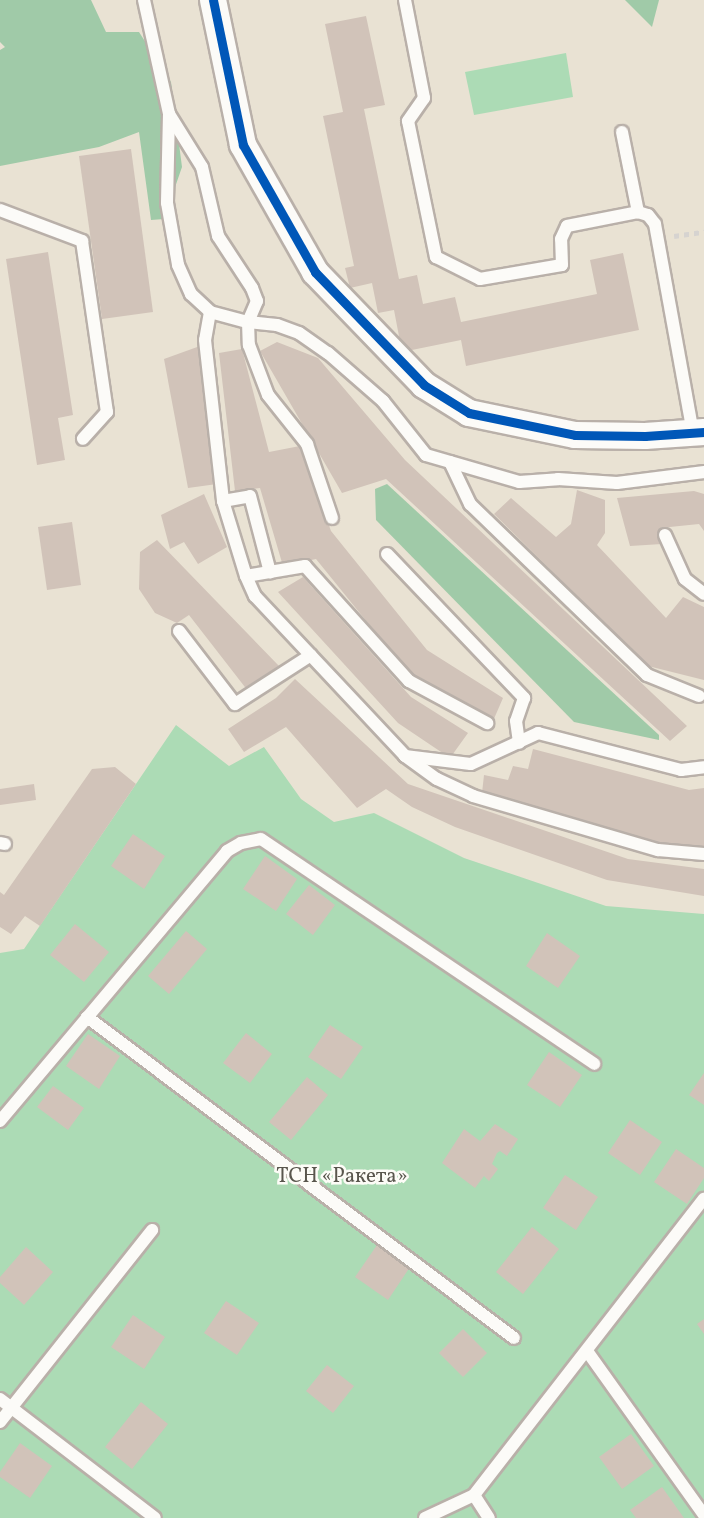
<!DOCTYPE html>
<html>
<head>
<meta charset="utf-8">
<style>
	body { margin:0 }
	#map { position:relative; width:704px; height:1518px; overflow:hidden; background:#e9e2d3; font-family:Vollkorn,serif }
	div>[style] { position:absolute }
	.green>* { inset:0; background:#acdbb5 }
	.forest>* { inset:0; background:#a0caa8 }
	.building>* { inset:0; background:#d1c3b9 }
	.path>* { height:4.5px; margin-top:-2.25px; transform-origin:0; background:repeating-linear-gradient(90deg,#d6d3d0 0 5px,transparent 0 10px) }
	.roads { filter:drop-shadow(2px 0 #b9b0a9) drop-shadow(-2px 0 #b9b0a9) drop-shadow(0 2px #b9b0a9) drop-shadow(0 -2px #b9b0a9) }
	.service>* { height:12px; margin:-6px; padding:0 6px; transform-origin:6px; border-radius:6px; background:#fcfbf8 }
	.minor>* { height:26px; margin:-13px; padding:0 13px; transform-origin:13px; border-radius:13px; background:#fcfbf8 }
	.cycleway>* { height:9px; margin:-4.5px; padding:0 4.5px; transform-origin:4.5px; border-radius:4.5px; background:#0057b8 }
	span { translate:-50% -50%; white-space:nowrap; text-align:center; line-height:1.15; -webkit-text-stroke:5px #fdfcf7; paint-order:stroke }
	.park-label { font-size:21px; color:#59564d }
</style>
</head>
<body>
<div id="map">
	<div class="green">
		<i style="clip-path:polygon(566px 53px,573px 97px,474px 115px,465px 72px)"></i>
		<i style="clip-path:polygon(176px 725px,229px 766px,264px 747px,301px 799px,334px 822px,374px 813px,464px 858px,606px 906px,704px 914px,704px 1518px,0 1518px,0 953px,24px 949px)"></i>
	</div>
	<div class="forest">
		<i style="clip-path:polygon(0 0,91px 0,106px 32px,139px 32px,171px 82px,182px 167px,164px 219px,151px 220px,139px 132px,99px 147px,0 166px,0 50px,5px 47px,0 42px)"></i>
		<i style="clip-path:polygon(625px 0,659px 0,652px 27px)"></i>
		<i style="clip-path:polygon(387px 484px,659px 735px,659px 740px,574px 722px,376px 520px,375px 489px)"></i>
	</div>
	<div class="building">
		<i style="clip-path:polygon(366px 16px,385px 105px,364px 109px,399px 279px,417px 275px,423px 304px,455px 297px,461px 322px,597px 294px,590px 260px,623px 253px,639px 330px,466px 366px,461px 340px,402px 352px,394px 310px,378px 313px,372px 283px,350px 288px,345px 268px,354px 266px,323px 116px,343px 112px,325px 24px)"></i>
		<i style="clip-path:polygon(131px 149px,153px 312px,102px 319px,79px 156px)"></i>
		<i style="clip-path:polygon(48px 252px,73px 415px,58px 418px,65px 460px,37px 465px,6px 259px)"></i>
		<i style="clip-path:polygon(277px 342px,318px 358px,405px 460px,687px 726px,670px 741px,386px 479px,342px 493px,260px 351px)"></i>
		<i style="clip-path:polygon(200px 346px,217px 484px,188px 488px,164px 359px)"></i>
		<i style="clip-path:polygon(242px 349px,269px 452px,300px 446px,331px 531px,427px 650px,503px 698px,493px 721px,410px 675px,316px 559px,283px 566px,260px 488px,235px 491px,219px 353px)"></i>
		<i style="clip-path:polygon(577px 490px,605px 500px,605px 533px,597px 545px,666px 618px,683px 597px,704px 607px,704px 680px,648px 666px,494px 514px,511px 498px,556px 537px,571px 524px)"></i>
		<i style="clip-path:polygon(694px 491px,704px 494px,704px 531px,699px 524px,660px 528px,662px 544px,630px 546px,617px 498px)"></i>
		<i style="clip-path:polygon(204px 494px,227px 547px,198px 564px,184px 542px,170px 549px,161px 515px)"></i>
		<i style="clip-path:polygon(72px 522px,81px 585px,47px 590px,38px 527px)"></i>
		<i style="clip-path:polygon(157px 540px,279px 666px,248px 691px,189px 615px,177px 623px,155px 613px,139px 589px,140px 552px)"></i>
		<i style="clip-path:polygon(303px 577px,411px 697px,468px 733px,450px 758px,398px 723px,278px 592px)"></i>
		<i style="clip-path:polygon(295px 679px,408px 784px,628px 859px,704px 869px,704px 896px,607px 880px,455px 827px,412px 807px,386px 789px,357px 808px,286px 727px,244px 752px,228px 729px,276px 698px)"></i>
		<i style="clip-path:polygon(533px 749px,689px 790px,704px 788px,704px 846px,662px 845px,482px 793px,484px 775px,508px 780px,513px 766px,528px 769px)"></i>
		<i style="clip-path:polygon(115px 767px,136px 784px,40px 926px,25px 916px,11px 934px,0 927px,0 892px,4px 895px,92px 769px)"></i>
		<i style="clip-path:polygon(34px 784px,36px 800px,0 805px,0 789px)"></i>
		<i style="clip-path:polygon(133px 834px,165px 856px,144px 889px,111px 866px)"></i>
		<i style="clip-path:polygon(265px 856px,297px 879px,276px 911px,243px 889px)"></i>
		<i style="clip-path:polygon(309px 885px,335px 905px,313px 935px,286px 914px)"></i>
		<i style="clip-path:polygon(75px 924px,109px 952px,84px 982px,50px 955px)"></i>
		<i style="clip-path:polygon(186px 931px,207px 949px,169px 994px,148px 976px)"></i>
		<i style="clip-path:polygon(547px 933px,580px 956px,558px 988px,526px 966px)"></i>
		<i style="clip-path:polygon(330px 1025px,363px 1047px,341px 1079px,308px 1057px)"></i>
		<i style="clip-path:polygon(246px 1033px,272px 1054px,250px 1083px,223px 1063px)"></i>
		<i style="clip-path:polygon(88px 1034px,120px 1056px,99px 1089px,66px 1066px)"></i>
		<i style="clip-path:polygon(549px 1052px,582px 1075px,560px 1107px,527px 1085px)"></i>
		<i style="clip-path:polygon(704px 1073px,704px 1105px,689px 1095px)"></i>
		<i style="clip-path:polygon(307px 1077px,328px 1095px,291px 1140px,269px 1122px)"></i>
		<i style="clip-path:polygon(53px 1086px,84px 1108px,68px 1130px,37px 1107px)"></i>
		<i style="clip-path:polygon(630px 1120px,662px 1142px,640px 1175px,608px 1153px)"></i>
		<i style="clip-path:polygon(495px 1124px,518px 1139px,507px 1156px,500px 1151px,497px 1153px,492px 1164px,498px 1169px,489px 1181px,484px 1176px,475px 1188px,442px 1163px,464px 1129px,480px 1141px)"></i>
		<i style="clip-path:polygon(676px 1149px,704px 1168px,704px 1178px,687px 1204px,654px 1182px)"></i>
		<i style="clip-path:polygon(565px 1175px,598px 1197px,576px 1230px,543px 1208px)"></i>
		<i style="clip-path:polygon(532px 1227px,559px 1249px,523px 1294px,496px 1272px)"></i>
		<i style="clip-path:polygon(377px 1245px,410px 1267px,388px 1300px,355px 1277px)"></i>
		<i style="clip-path:polygon(26px 1247px,53px 1272px,24px 1305px,0 1283px,0 1277px)"></i>
		<i style="clip-path:polygon(226px 1301px,259px 1323px,237px 1355px,204px 1333px)"></i>
		<i style="clip-path:polygon(133px 1315px,165px 1337px,144px 1369px,111px 1347px)"></i>
		<i style="clip-path:polygon(704px 1319px,704px 1334px,697px 1324px)"></i>
		<i style="clip-path:polygon(463px 1329px,487px 1353px,463px 1377px,439px 1353px)"></i>
		<i style="clip-path:polygon(327px 1365px,354px 1386px,333px 1413px,306px 1391px)"></i>
		<i style="clip-path:polygon(141px 1402px,168px 1424px,132px 1469px,105px 1447px)"></i>
		<i style="clip-path:polygon(631px 1434px,654px 1466px,622px 1489px,599px 1457px)"></i>
		<i style="clip-path:polygon(20px 1443px,52px 1466px,30px 1498px,0 1477px,0 1472px)"></i>
		<i style="clip-path:polygon(662px 1487px,684px 1518px,636px 1518px,630px 1510px)"></i>
	</div>
	<div class="path">
		<i style="left:674px;top:236px;width:30px;rotate:-8deg"></i>
	</div>
	<div class="roads">
		<div class="service">
			<i style="left:144px;top:0;width:117px;rotate:77.6deg"></i>
			<i style="left:169px;top:114px;width:89px;rotate:91.3deg"></i>
			<i style="left:167px;top:203px;width:63px;rotate:79.9deg"></i>
			<i style="left:178px;top:265px;width:32px;rotate:66deg"></i>
			<i style="left:191px;top:294px;width:26px;rotate:43deg"></i>
			<i style="left:210px;top:312px;width:39px;rotate:15deg"></i>
			<i style="left:248px;top:322px;width:29px;rotate:6deg"></i>
			<i style="left:277px;top:325px;width:23px;rotate:20deg"></i>
			<i style="left:299px;top:333px;width:35px;rotate:35deg"></i>
			<i style="left:328px;top:353px;width:73px;rotate:41.1deg"></i>
			<i style="left:383px;top:401px;width:69px;rotate:51.5deg"></i>
			<i style="left:426px;top:455px;width:97px;rotate:16.2deg"></i>
			<i style="left:519px;top:482px;width:39px;rotate:-4deg"></i>
			<i style="left:558px;top:479px;width:59px;rotate:3.9deg"></i>
			<i style="left:617px;top:483px;width:88px;rotate:-7.2deg"></i>
			<i style="left:405px;top:0;width:100px;rotate:79deg"></i>
			<i style="left:424px;top:98px;width:28px;rotate:125deg"></i>
			<i style="left:408px;top:121px;width:139px;rotate:78.4deg"></i>
			<i style="left:436px;top:257px;width:49px;rotate:26.6deg"></i>
			<i style="left:480px;top:279px;width:83px;rotate:-9.7deg"></i>
			<i style="left:562px;top:265px;width:26px;rotate:-92deg"></i>
			<i style="left:561px;top:239px;width:14px;rotate:-65deg"></i>
			<i style="left:567px;top:226px;width:72px;rotate:-11.2deg"></i>
			<i style="left:638px;top:212px;width:10px;rotate:17deg"></i>
			<i style="left:648px;top:215px;width:11px;rotate:52deg"></i>
			<i style="left:655px;top:224px;width:212px;rotate:79.7deg"></i>
			<i style="left:169px;top:114px;width:62px;rotate:58.1deg"></i>
			<i style="left:202px;top:167px;width:71px;rotate:76.9deg"></i>
			<i style="left:218px;top:236px;width:62px;rotate:56.8deg"></i>
			<i style="left:252px;top:288px;width:14px;rotate:69deg"></i>
			<i style="left:257px;top:301px;width:23px;rotate:113deg"></i>
			<i style="left:248px;top:322px;width:23px;rotate:88deg"></i>
			<i style="left:249px;top:345px;width:53px;rotate:69.2deg"></i>
			<i style="left:268px;top:395px;width:63px;rotate:51.5deg"></i>
			<i style="left:307px;top:444px;width:78px;rotate:71.3deg"></i>
			<i style="left:622px;top:132px;width:82px;rotate:78.7deg"></i>
			<i style="left:0;top:210px;width:88px;rotate:20.7deg"></i>
			<i style="left:82px;top:241px;width:173px;rotate:81.7deg"></i>
			<i style="left:107px;top:412px;width:36px;rotate:132deg"></i>
			<i style="left:210px;top:312px;width:28px;rotate:100deg"></i>
			<i style="left:205px;top:340px;width:162px;rotate:83.6deg"></i>
			<i style="left:223px;top:501px;width:78px;rotate:73deg"></i>
			<i style="left:246px;top:576px;width:22px;rotate:66deg"></i>
			<i style="left:255px;top:596px;width:219px;rotate:46.8deg"></i>
			<i style="left:405px;top:756px;width:66px;rotate:6.9deg"></i>
			<i style="left:471px;top:764px;width:74px;rotate:-24.8deg"></i>
			<i style="left:538px;top:733px;width:148px;rotate:14.5deg"></i>
			<i style="left:681px;top:770px;width:23px;rotate:-7deg"></i>
			<i style="left:450px;top:462px;width:47px;rotate:64.5deg"></i>
			<i style="left:470px;top:504px;width:246px;rotate:44deg"></i>
			<i style="left:647px;top:675px;width:56px;rotate:22deg"></i>
			<i style="left:223px;top:501px;width:27px;rotate:-10deg"></i>
			<i style="left:250px;top:496px;width:79px;rotate:75.3deg"></i>
			<i style="left:665px;top:535px;width:48px;rotate:65.6deg"></i>
			<i style="left:685px;top:579px;width:24px;rotate:38deg"></i>
			<i style="left:387px;top:554px;width:199px;rotate:46.4deg"></i>
			<i style="left:524px;top:698px;width:24px;rotate:109deg"></i>
			<i style="left:516px;top:721px;width:22px;rotate:82deg"></i>
			<i style="left:246px;top:576px;width:60px;rotate:-9.6deg"></i>
			<i style="left:305px;top:566px;width:155px;rotate:47.9deg"></i>
			<i style="left:409px;top:681px;width:89px;rotate:28.3deg"></i>
			<i style="left:179px;top:631px;width:92px;rotate:52.5deg"></i>
			<i style="left:235px;top:704px;width:90px;rotate:-32.8deg"></i>
			<i style="left:405px;top:756px;width:39px;rotate:36deg"></i>
			<i style="left:437px;top:779px;width:40px;rotate:25deg"></i>
			<i style="left:473px;top:796px;width:193px;rotate:16.3deg"></i>
			<i style="left:658px;top:850px;width:46px;rotate:5deg"></i>
			<i style="left:0;top:843px;width:5px;rotate:11deg"></i>
			<i style="left:87px;top:1017px;width:534px;rotate:36.93deg"></i>
			<i style="left:0;top:1121px;width:353px;rotate:-49.9deg"></i>
			<i style="left:227px;top:851px;width:16px;rotate:-30deg"></i>
			<i style="left:241px;top:843px;width:20px;rotate:-11deg"></i>
			<i style="left:261px;top:839px;width:402px;rotate:34deg"></i>
			<i style="left:587px;top:1351px;width:201px;rotate:54.5deg"></i>
			<i style="left:0;top:1399px;width:195px;rotate:37.5deg"></i>
			<i style="left:0;top:1422px;width:245px;rotate:-51.6deg"></i>
			<i style="left:474px;top:1495px;width:375px;rotate:-52.2deg"></i>
			<i style="left:425px;top:1518px;width:54px;rotate:-25.1deg"></i>
			<i style="left:474px;top:1495px;width:27px;rotate:57deg"></i>
		</div>
		<div class="minor">
			<i style="left:213px;top:0;width:148px;rotate:78.3deg"></i>
			<i style="left:243px;top:145px;width:146px;rotate:60.4deg"></i>
			<i style="left:315px;top:272px;width:157px;rotate:46deg"></i>
			<i style="left:424px;top:385px;width:53px;rotate:31.9deg"></i>
			<i style="left:469px;top:413px;width:108px;rotate:11.7deg"></i>
			<i style="left:575px;top:435px;width:70px;rotate:0.8deg"></i>
			<i style="left:645px;top:436px;width:59px;rotate:-3.9deg"></i>
		</div>
	</div>
	<div class="cycleway">
		<i style="left:213px;top:0;width:148px;rotate:78.3deg"></i>
		<i style="left:243px;top:145px;width:146px;rotate:60.4deg"></i>
		<i style="left:315px;top:272px;width:157px;rotate:46deg"></i>
		<i style="left:424px;top:385px;width:53px;rotate:31.9deg"></i>
		<i style="left:469px;top:413px;width:108px;rotate:11.7deg"></i>
		<i style="left:575px;top:435px;width:70px;rotate:0.8deg"></i>
		<i style="left:645px;top:436px;width:59px;rotate:-3.9deg"></i>
	</div>
	<div class="park-label">
		<span style="left:342px;top:1177px">ТСН «Ракета»</span>
	</div>
</div>
</body>
</html>
